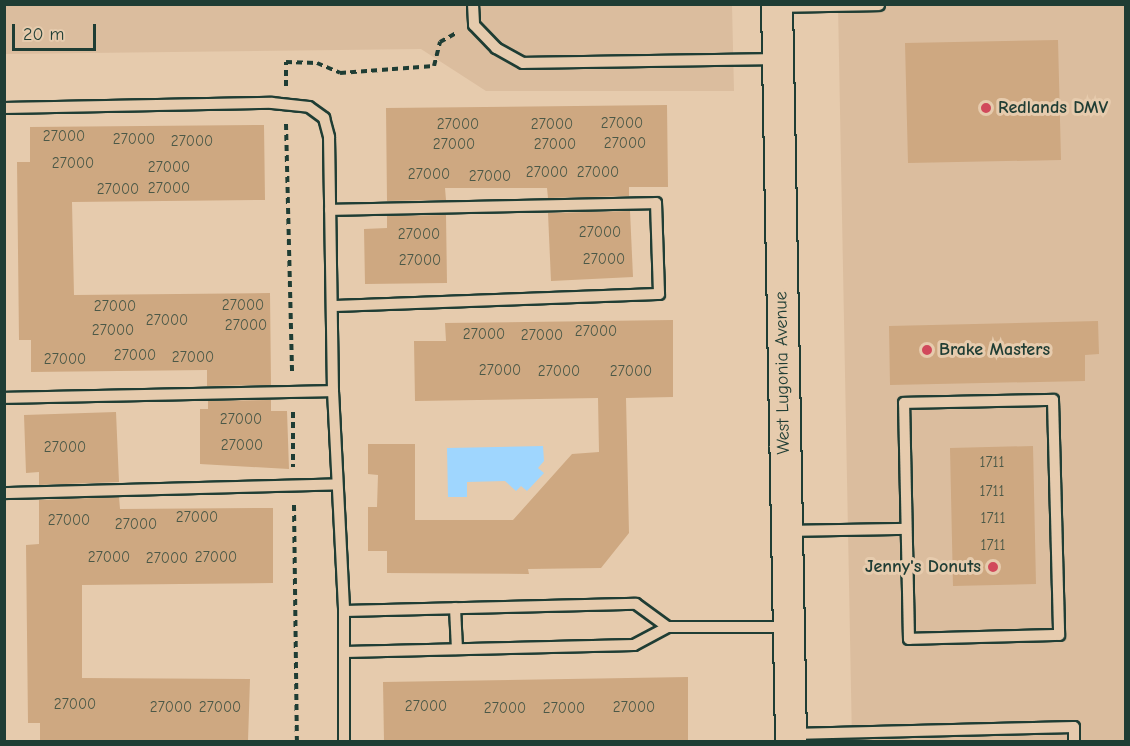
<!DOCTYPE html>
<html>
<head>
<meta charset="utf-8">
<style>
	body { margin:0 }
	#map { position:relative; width:1130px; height:746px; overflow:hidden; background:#e6cbad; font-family:"Comic Neue",sans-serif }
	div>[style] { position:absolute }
	.built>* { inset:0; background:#dbbd9e }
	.water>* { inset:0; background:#9fd6fe }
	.building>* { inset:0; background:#cea881 }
	.path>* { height:4px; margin-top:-2px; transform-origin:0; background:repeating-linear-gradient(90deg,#1f3d34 0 6px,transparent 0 10.5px) }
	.roads { filter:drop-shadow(2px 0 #1f3d34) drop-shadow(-2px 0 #1f3d34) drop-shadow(0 2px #1f3d34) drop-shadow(0 -2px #1f3d34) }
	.lane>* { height:10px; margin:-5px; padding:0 5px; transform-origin:5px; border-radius:5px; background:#e6cbad }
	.secondary>* { height:30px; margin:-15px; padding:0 15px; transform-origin:15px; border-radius:15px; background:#e6cbad }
	.dots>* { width:16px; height:16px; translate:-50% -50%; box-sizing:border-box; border:3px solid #e6cbad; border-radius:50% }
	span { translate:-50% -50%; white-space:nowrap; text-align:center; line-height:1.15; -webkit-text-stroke:6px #e6cbad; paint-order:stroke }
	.number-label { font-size:15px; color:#4b5847 }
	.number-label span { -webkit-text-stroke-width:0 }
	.poi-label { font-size:18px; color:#1f3d34; font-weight:700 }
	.left { translate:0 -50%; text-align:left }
	.right { translate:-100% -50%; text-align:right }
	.street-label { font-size:18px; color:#1f3d34 }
	.frame { position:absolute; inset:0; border:6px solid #1f3d34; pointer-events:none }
	.scale { position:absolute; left:12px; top:24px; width:84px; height:27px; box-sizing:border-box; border:3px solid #1f3d34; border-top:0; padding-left:8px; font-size:18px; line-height:21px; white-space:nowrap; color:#1f3d34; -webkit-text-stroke:4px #e6cbad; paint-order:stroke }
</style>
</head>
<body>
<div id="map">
	<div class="built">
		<i style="clip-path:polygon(4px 5px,732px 5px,734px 91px,486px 91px,421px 49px,5px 54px)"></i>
		<i style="clip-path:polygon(838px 5px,1125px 5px,1125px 741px,852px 741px)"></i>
	</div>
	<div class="water">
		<i style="clip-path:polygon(543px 446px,544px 461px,538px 468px,544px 473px,527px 491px,521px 486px,516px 491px,505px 481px,467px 482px,467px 497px,448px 497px,447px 448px)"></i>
	</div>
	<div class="building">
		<i style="clip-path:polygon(1058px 40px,1061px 160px,908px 163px,905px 43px)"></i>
		<i style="clip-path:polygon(667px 105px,668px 187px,629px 187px,629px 196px,548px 198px,547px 188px,445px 188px,446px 200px,387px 201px,386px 108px)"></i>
		<i style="clip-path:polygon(264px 125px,265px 200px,72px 202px,74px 295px,270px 293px,271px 385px,207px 386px,207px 370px,31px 372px,31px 340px,19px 340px,17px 162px,30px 162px,30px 127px)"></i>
		<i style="clip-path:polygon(630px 211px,633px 277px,551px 281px,548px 213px)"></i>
		<i style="clip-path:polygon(446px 215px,447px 283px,365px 284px,364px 229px,387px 228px,387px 216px)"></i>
		<i style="clip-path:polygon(673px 320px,673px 397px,626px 398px,629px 533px,601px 568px,528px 569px,529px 574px,387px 573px,387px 551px,368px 551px,368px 507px,377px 507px,378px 475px,368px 474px,368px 444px,415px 444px,415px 520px,513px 520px,572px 454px,599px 452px,598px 398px,415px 401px,414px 341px,446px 341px,445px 323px)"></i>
		<i style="clip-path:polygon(1098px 321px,1099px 354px,1085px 355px,1085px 381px,890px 385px,889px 326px)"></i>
		<i style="clip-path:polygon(271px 400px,271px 411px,287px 411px,289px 469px,200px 464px,200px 409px,208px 409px,208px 401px)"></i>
		<i style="clip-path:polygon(116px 412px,119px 482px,39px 485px,39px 472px,26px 473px,24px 415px)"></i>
		<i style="clip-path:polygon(1033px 446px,1036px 584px,953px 586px,950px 448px)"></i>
		<i style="clip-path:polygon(119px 497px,120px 509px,273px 508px,273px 583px,82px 585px,82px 678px,250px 679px,248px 741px,40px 741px,40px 723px,28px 723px,26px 545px,39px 544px,39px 500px)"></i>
		<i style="clip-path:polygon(688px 677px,688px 741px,384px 741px,383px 682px)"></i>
	</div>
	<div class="path">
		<i style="left:286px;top:86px;width:24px;rotate:-90deg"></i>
		<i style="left:286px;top:62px;width:31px;rotate:2deg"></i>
		<i style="left:317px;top:63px;width:25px;rotate:23deg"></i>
		<i style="left:340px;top:73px;width:94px;rotate:-4.3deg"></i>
		<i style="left:434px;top:66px;width:25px;rotate:-76deg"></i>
		<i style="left:440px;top:42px;width:18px;rotate:-29deg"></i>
		<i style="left:286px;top:124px;width:250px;rotate:88.6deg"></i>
		<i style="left:293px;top:412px;width:55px;rotate:90deg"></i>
		<i style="left:294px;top:505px;width:237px;rotate:89.3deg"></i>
	</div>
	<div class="roads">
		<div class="lane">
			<i style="left:473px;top:4px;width:21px;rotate:87deg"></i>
			<i style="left:474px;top:25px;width:32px;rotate:46deg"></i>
			<i style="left:496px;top:48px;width:31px;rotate:29deg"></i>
			<i style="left:523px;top:63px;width:252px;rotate:-0.9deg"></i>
			<i style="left:778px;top:7px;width:101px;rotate:-1.1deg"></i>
			<i style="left:4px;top:108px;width:268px;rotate:-1.1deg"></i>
			<i style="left:272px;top:103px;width:37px;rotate:6deg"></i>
			<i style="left:309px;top:107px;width:19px;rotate:36deg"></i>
			<i style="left:324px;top:118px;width:20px;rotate:75deg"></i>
			<i style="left:329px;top:137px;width:254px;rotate:89.1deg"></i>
			<i style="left:333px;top:391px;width:220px;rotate:87.1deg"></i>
			<i style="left:344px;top:611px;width:131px;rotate:90deg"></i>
			<i style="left:330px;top:210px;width:326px;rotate:-1.2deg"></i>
			<i style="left:656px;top:203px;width:91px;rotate:88.1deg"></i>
			<i style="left:659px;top:294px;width:326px;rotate:177.9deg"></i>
			<i style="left:4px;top:398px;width:329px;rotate:-1.2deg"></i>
			<i style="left:1053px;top:400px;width:235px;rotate:88.5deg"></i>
			<i style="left:1059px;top:635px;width:150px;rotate:178.5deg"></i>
			<i style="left:909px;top:639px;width:236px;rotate:-91.2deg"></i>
			<i style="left:904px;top:403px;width:149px;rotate:-1.2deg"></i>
			<i style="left:4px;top:493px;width:333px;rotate:-1.5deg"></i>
			<i style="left:789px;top:531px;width:117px;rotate:-1deg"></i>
			<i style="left:455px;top:608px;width:41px;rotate:87.2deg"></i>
			<i style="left:344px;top:611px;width:292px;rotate:-1.4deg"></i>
			<i style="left:636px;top:604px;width:39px;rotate:36deg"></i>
			<i style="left:345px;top:652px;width:289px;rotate:-1.4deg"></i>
			<i style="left:634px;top:645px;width:38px;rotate:-28deg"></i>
			<i style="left:668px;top:627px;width:119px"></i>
			<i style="left:792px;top:734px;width:282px;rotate:-1.4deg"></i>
			<i style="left:1074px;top:727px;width:15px;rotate:90deg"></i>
		</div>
		<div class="secondary">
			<i style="left:777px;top:4px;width:738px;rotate:88.91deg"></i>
		</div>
	</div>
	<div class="dots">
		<i style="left:986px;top:108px;background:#d1495b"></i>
		<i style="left:927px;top:350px;background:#d1495b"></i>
		<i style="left:993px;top:567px;background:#d1495b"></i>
	</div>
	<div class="number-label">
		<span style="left:622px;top:124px">27000</span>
		<span style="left:458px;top:125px">27000</span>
		<span style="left:552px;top:125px">27000</span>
		<span style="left:64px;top:137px">27000</span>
		<span style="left:134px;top:140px">27000</span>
		<span style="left:192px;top:142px">27000</span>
		<span style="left:625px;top:144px">27000</span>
		<span style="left:454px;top:145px">27000</span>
		<span style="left:555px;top:145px">27000</span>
		<span style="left:73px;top:164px">27000</span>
		<span style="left:169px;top:168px">27000</span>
		<span style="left:547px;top:173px">27000</span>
		<span style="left:598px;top:173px">27000</span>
		<span style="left:429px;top:175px">27000</span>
		<span style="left:490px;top:177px">27000</span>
		<span style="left:169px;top:189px">27000</span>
		<span style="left:118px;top:190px">27000</span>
		<span style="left:600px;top:233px">27000</span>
		<span style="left:419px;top:235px">27000</span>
		<span style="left:604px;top:260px">27000</span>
		<span style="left:420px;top:261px">27000</span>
		<span style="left:243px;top:306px">27000</span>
		<span style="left:115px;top:307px">27000</span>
		<span style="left:167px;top:321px">27000</span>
		<span style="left:246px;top:326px">27000</span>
		<span style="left:113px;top:331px">27000</span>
		<span style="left:596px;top:332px">27000</span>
		<span style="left:484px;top:335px">27000</span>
		<span style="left:542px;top:336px">27000</span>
		<span style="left:135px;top:356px">27000</span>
		<span style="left:193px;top:358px">27000</span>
		<span style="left:65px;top:360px">27000</span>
		<span style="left:500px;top:371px">27000</span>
		<span style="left:559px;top:372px">27000</span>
		<span style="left:631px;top:372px">27000</span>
		<span style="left:241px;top:420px">27000</span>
		<span style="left:242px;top:446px">27000</span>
		<span style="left:65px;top:448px">27000</span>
		<span style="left:992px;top:463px">1711</span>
		<span style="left:992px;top:492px">1711</span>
		<span style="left:197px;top:518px">27000</span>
		<span style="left:993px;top:519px">1711</span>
		<span style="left:69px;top:521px">27000</span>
		<span style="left:136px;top:525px">27000</span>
		<span style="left:993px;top:546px">1711</span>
		<span style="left:109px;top:558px">27000</span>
		<span style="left:216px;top:558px">27000</span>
		<span style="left:167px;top:559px">27000</span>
		<span style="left:75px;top:705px">27000</span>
		<span style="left:426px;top:707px">27000</span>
		<span style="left:171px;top:708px">27000</span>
		<span style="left:220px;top:708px">27000</span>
		<span style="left:634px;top:708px">27000</span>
		<span style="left:505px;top:709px">27000</span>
		<span style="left:564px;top:709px">27000</span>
	</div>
	<div class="poi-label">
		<span class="left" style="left:998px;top:108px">Redlands DMV</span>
		<span class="left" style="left:939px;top:350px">Brake Masters</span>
		<span class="right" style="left:981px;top:567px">Jenny's Donuts</span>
	</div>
	<div class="street-label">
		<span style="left:783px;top:373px;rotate:-91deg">West Lugonia Avenue</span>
	</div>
	<div class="frame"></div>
	<div class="scale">20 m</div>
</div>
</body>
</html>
